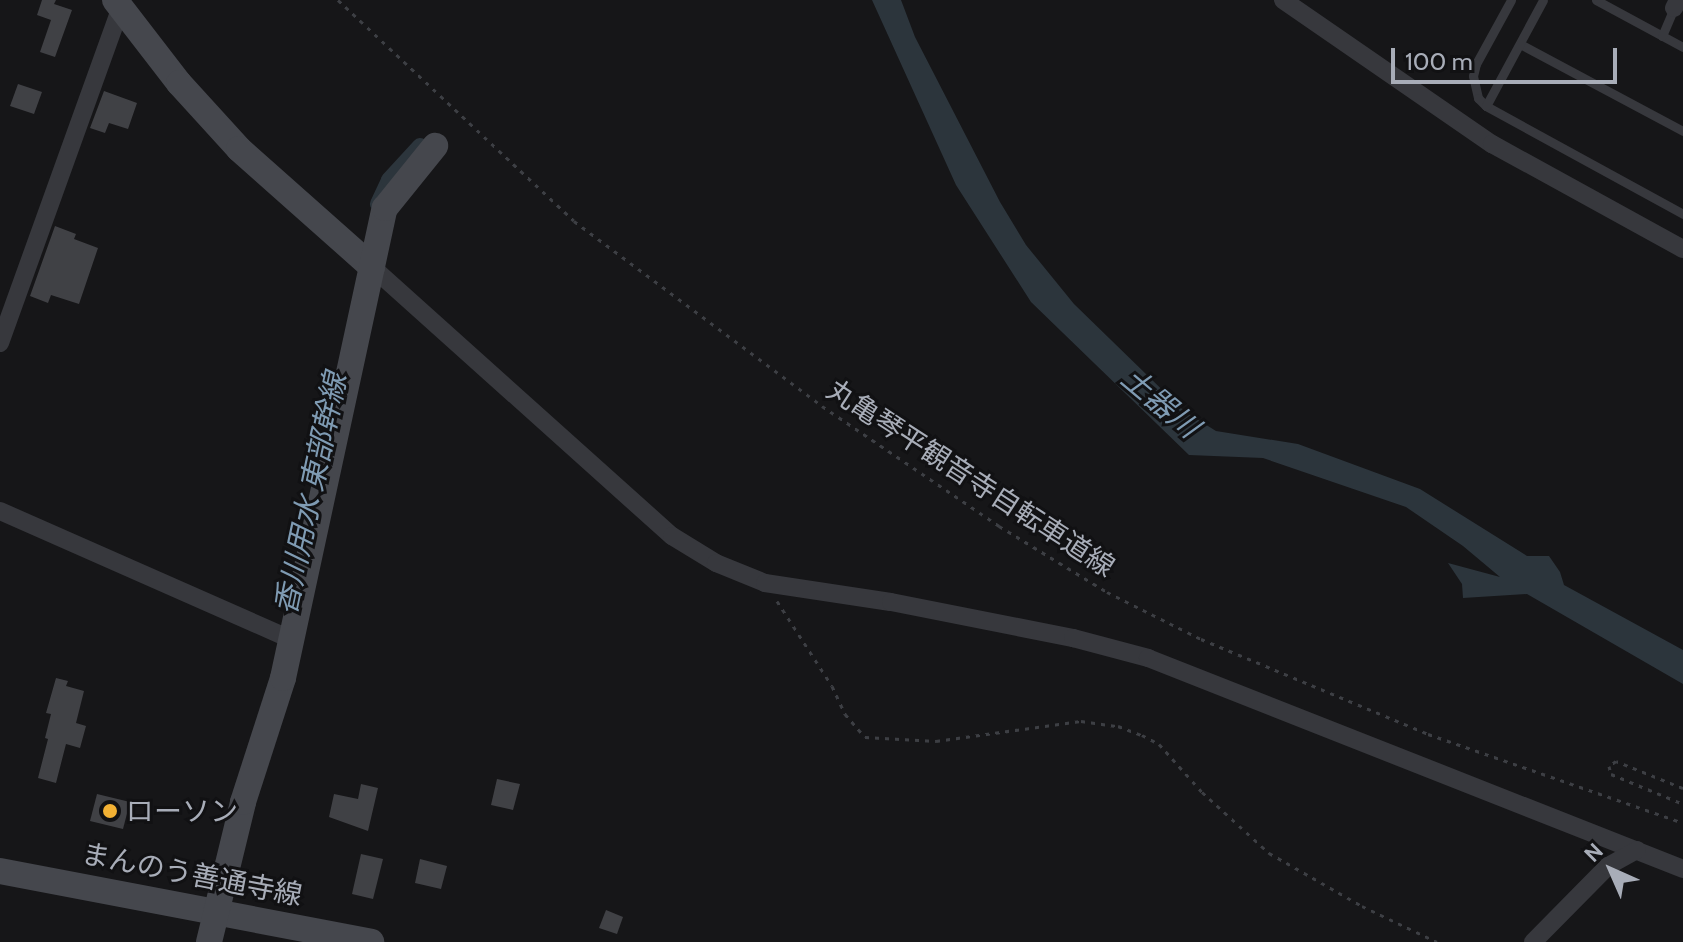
<!DOCTYPE html>
<html>
<head>
<meta charset="utf-8">
<style>
	body { margin:0 }
	#map { position:relative; width:1683px; height:942px; overflow:hidden; background:#161618; font-family:Cabin,"Noto Sans JP",sans-serif }
	div>[style] { position:absolute }
	.water>* { inset:0; background:#2c353c }
	.canal>* { height:16px; margin:-8px; padding:0 8px; transform-origin:8px; border-radius:8px; background:#2c353c }
	.building>* { inset:0; background:#404145 }
	.path>* { height:3px; margin-top:-1.5px; transform-origin:0; background:repeating-linear-gradient(90deg,#3d3f44 0 4px,transparent 0 10px) }
	.lane>* { height:9px; margin:-4.5px; padding:0 4.5px; transform-origin:4.5px; border-radius:4.5px; background:#37383d }
	.street>* { height:18px; margin:-9px; padding:0 9px; transform-origin:9px; border-radius:9px; background:#37383d }
	.secondary>* { height:26px; margin:-13px; padding:0 13px; transform-origin:13px; border-radius:13px; background:#45474d }
	.dots>* { width:22px; height:22px; translate:-50% -50%; box-sizing:border-box; border:4px solid #111113; border-radius:50% }
	span { translate:-50% -50%; white-space:nowrap; text-align:center; line-height:1.15; -webkit-text-stroke:6px #111113; paint-order:stroke }
	.street-label { font-size:28px; color:#a8adb8 }
	.poi-label { font-size:28px; color:#a8adb8 }
	.left { translate:0 -50%; text-align:left }
	.water-label { font-size:30px; color:#7f9bb3; font-style:italic }
	.north { position:absolute; left:1571px; top:830px; width:80px; height:80px; -webkit-text-stroke:6px #111113; paint-order:stroke; rotate:315deg; font-size:22px; font-weight:700; line-height:32px; text-align:center; color:#a8adb8 }
	.north::after { content:''; display:block; margin:auto; width:28px; height:36px; background:#a8adb8; clip-path:polygon(50% 0,100% 100%,50% 72%,0 100%) }
	.scale { position:absolute; left:1391px; top:48px; width:226px; height:36px; box-sizing:border-box; border:4px solid #a8adb8; border-top:0; padding-left:10px; font-size:24px; line-height:28px; white-space:nowrap; color:#a8adb8; -webkit-text-stroke:6px #111113; paint-order:stroke }
</style>
</head>
<body>
<div id="map">
	<div class="water">
		<i style="clip-path:polygon(872px 0,901px 0,915px 37px,1000px 202px,1026px 245px,1074px 304px,1184px 411px,1216px 431px,1298px 444px,1420px 489px,1527px 556px,1549px 556px,1560px 572px,1564px 585px,1683px 650px,1683px 684px,1527px 594px,1463px 598px,1462px 584px,1448px 563px,1500px 577px,1463px 546px,1406px 507px,1263px 458px,1189px 455px,1031px 302px,956px 185px)"></i>
	</div>
	<div class="canal">
		<i style="left:378px;top:204px;width:26px;rotate:-65deg"></i>
		<i style="left:389px;top:180px;width:46px;rotate:-47.6deg"></i>
	</div>
	<div class="building">
		<i style="clip-path:polygon(42px 0,56px 0,54px 4px,72px 10px,55px 57px,40px 52px,51px 20px,37px 15px)"></i>
		<i style="clip-path:polygon(18px 84px,42px 92px,34px 114px,10px 106px)"></i>
		<i style="clip-path:polygon(104px 91px,137px 103px,128px 129px,109px 123px,105px 133px,90px 128px)"></i>
		<i style="clip-path:polygon(55px 226px,76px 234px,74px 239px,98px 248px,79px 304px,51px 295px,48px 303px,30px 296px)"></i>
		<i style="clip-path:polygon(56px 678px,68px 681px,66px 686px,84px 691px,76px 723px,86px 726px,80px 748px,66px 744px,56px 783px,38px 778px,48px 739px,45px 738px,51px 714px,46px 713px)"></i>
		<i style="clip-path:polygon(497px 779px,520px 784px,513px 810px,491px 805px)"></i>
		<i style="clip-path:polygon(361px 784px,378px 788px,368px 831px,329px 817px,334px 794px,358px 799px)"></i>
		<i style="clip-path:polygon(97px 794px,130px 802px,123px 829px,90px 821px)"></i>
		<i style="clip-path:polygon(361px 854px,383px 859px,373px 899px,352px 894px)"></i>
		<i style="clip-path:polygon(420px 859px,447px 866px,441px 889px,415px 883px)"></i>
		<i style="clip-path:polygon(606px 910px,623px 917px,617px 934px,599px 928px)"></i>
	</div>
	<div class="path">
		<i style="left:338px;top:0;width:323px;rotate:43.1deg"></i>
		<i style="left:574px;top:221px;width:309px;rotate:36.7deg"></i>
		<i style="left:822px;top:406px;width:214px;rotate:34.1deg"></i>
		<i style="left:999px;top:526px;width:127px;rotate:31.4deg"></i>
		<i style="left:1107px;top:592px;width:105px;rotate:26.6deg"></i>
		<i style="left:1201px;top:639px;width:246px;rotate:22.7deg"></i>
		<i style="left:1428px;top:734px;width:270px;rotate:19.2deg"></i>
		<i style="left:777px;top:601px;width:101px;rotate:57.1deg"></i>
		<i style="left:832px;top:686px;width:31px;rotate:65deg"></i>
		<i style="left:845px;top:714px;width:30px;rotate:49deg"></i>
		<i style="left:865px;top:737px;width:71px;rotate:3.2deg"></i>
		<i style="left:936px;top:741px;width:146px;rotate:-7.9deg"></i>
		<i style="left:1081px;top:721px;width:37px;rotate:8deg"></i>
		<i style="left:1118px;top:726px;width:26px;rotate:21deg"></i>
		<i style="left:1142px;top:735px;width:19px;rotate:28deg"></i>
		<i style="left:1159px;top:744px;width:64px;rotate:48.1deg"></i>
		<i style="left:1202px;top:792px;width:91px;rotate:42.3deg"></i>
		<i style="left:1269px;top:853px;width:107px;rotate:29.7deg"></i>
		<i style="left:1362px;top:906px;width:83px;rotate:25.6deg"></i>
		<i style="left:1683px;top:788px;width:72px;rotate:-158.1deg"></i>
		<i style="left:1616px;top:761px;width:9px;rotate:144deg"></i>
		<i style="left:1609px;top:766px;width:8px;rotate:76deg"></i>
		<i style="left:1611px;top:774px;width:78px;rotate:22.6deg"></i>
	</div>
	<div class="lane">
		<i style="left:1511px;top:0;width:73px;rotate:118.7deg"></i>
		<i style="left:1476px;top:64px;width:12px;rotate:104deg"></i>
		<i style="left:1473px;top:76px;width:23px;rotate:77deg"></i>
		<i style="left:1478px;top:98px;width:11px;rotate:45deg"></i>
		<i style="left:1486px;top:106px;width:225px;rotate:28.7deg"></i>
		<i style="left:1596px;top:0;width:99px;rotate:28.4deg"></i>
		<i style="left:1662px;top:36px;width:30px;rotate:-67deg"></i>
		<i style="left:1520px;top:44px;width:185px;rotate:28.1deg"></i>
		<i style="left:1486px;top:106px;width:120px;rotate:-61.7deg"></i>
	</div>
	<div class="street">
		<i style="left:1283px;top:0;width:254px;rotate:34.6deg"></i>
		<i style="left:1492px;top:144px;width:218px;rotate:28.8deg"></i>
		<i style="left:1674px;top:8px;width:9px;rotate:-63deg"></i>
		<i style="left:372px;top:267px;width:403px;rotate:41.9deg"></i>
		<i style="left:672px;top:536px;width:52px;rotate:31.5deg"></i>
		<i style="left:716px;top:563px;width:53px;rotate:22.2deg"></i>
		<i style="left:765px;top:583px;width:127px;rotate:8.6deg"></i>
		<i style="left:891px;top:602px;width:186px;rotate:11.2deg"></i>
		<i style="left:1073px;top:638px;width:78px;rotate:14.9deg"></i>
		<i style="left:1148px;top:658px;width:575px;rotate:21.52deg"></i>
		<i style="left:0;top:343px;width:357px;rotate:-70.2deg"></i>
		<i style="left:0;top:511px;width:319px;rotate:23.8deg"></i>
		<i style="left:1533px;top:942px;width:107px;rotate:-45.4deg"></i>
		<i style="left:1608px;top:866px;width:33px;rotate:-29deg"></i>
	</div>
	<div class="secondary">
		<i style="left:115px;top:0;width:105px;rotate:52.4deg"></i>
		<i style="left:179px;top:83px;width:89px;rotate:47.7deg"></i>
		<i style="left:239px;top:149px;width:178px;rotate:41.6deg"></i>
		<i style="left:0;top:871px;width:378px;rotate:10.8deg"></i>
		<i style="left:209px;top:942px;width:144px;rotate:-76.3deg"></i>
		<i style="left:243px;top:802px;width:130px;rotate:-72.1deg"></i>
		<i style="left:283px;top:678px;width:481px;rotate:-77.8deg"></i>
		<i style="left:385px;top:208px;width:80px;rotate:-51.1deg"></i>
	</div>
	<div class="dots">
		<i style="left:110px;top:811px;background:#f2b134"></i>
	</div>
	<div class="street-label">
		<span style="left:971px;top:478px;rotate:33deg">丸亀琴平観音寺自転車道線</span>
		<span style="left:192px;top:874px;rotate:11deg">まんのう善通寺線</span>
	</div>
	<div class="poi-label">
		<span class="left" style="left:126px;top:811px">ローソン</span>
	</div>
	<div class="water-label">
		<span style="left:1160px;top:403px;rotate:40deg">土器川</span>
		<span style="left:311px;top:494px;rotate:-78deg">香川用水 東部幹線</span>
	</div>
	<div class="north">N</div>
	<div class="scale">100 m</div>
</div>
</body>
</html>
